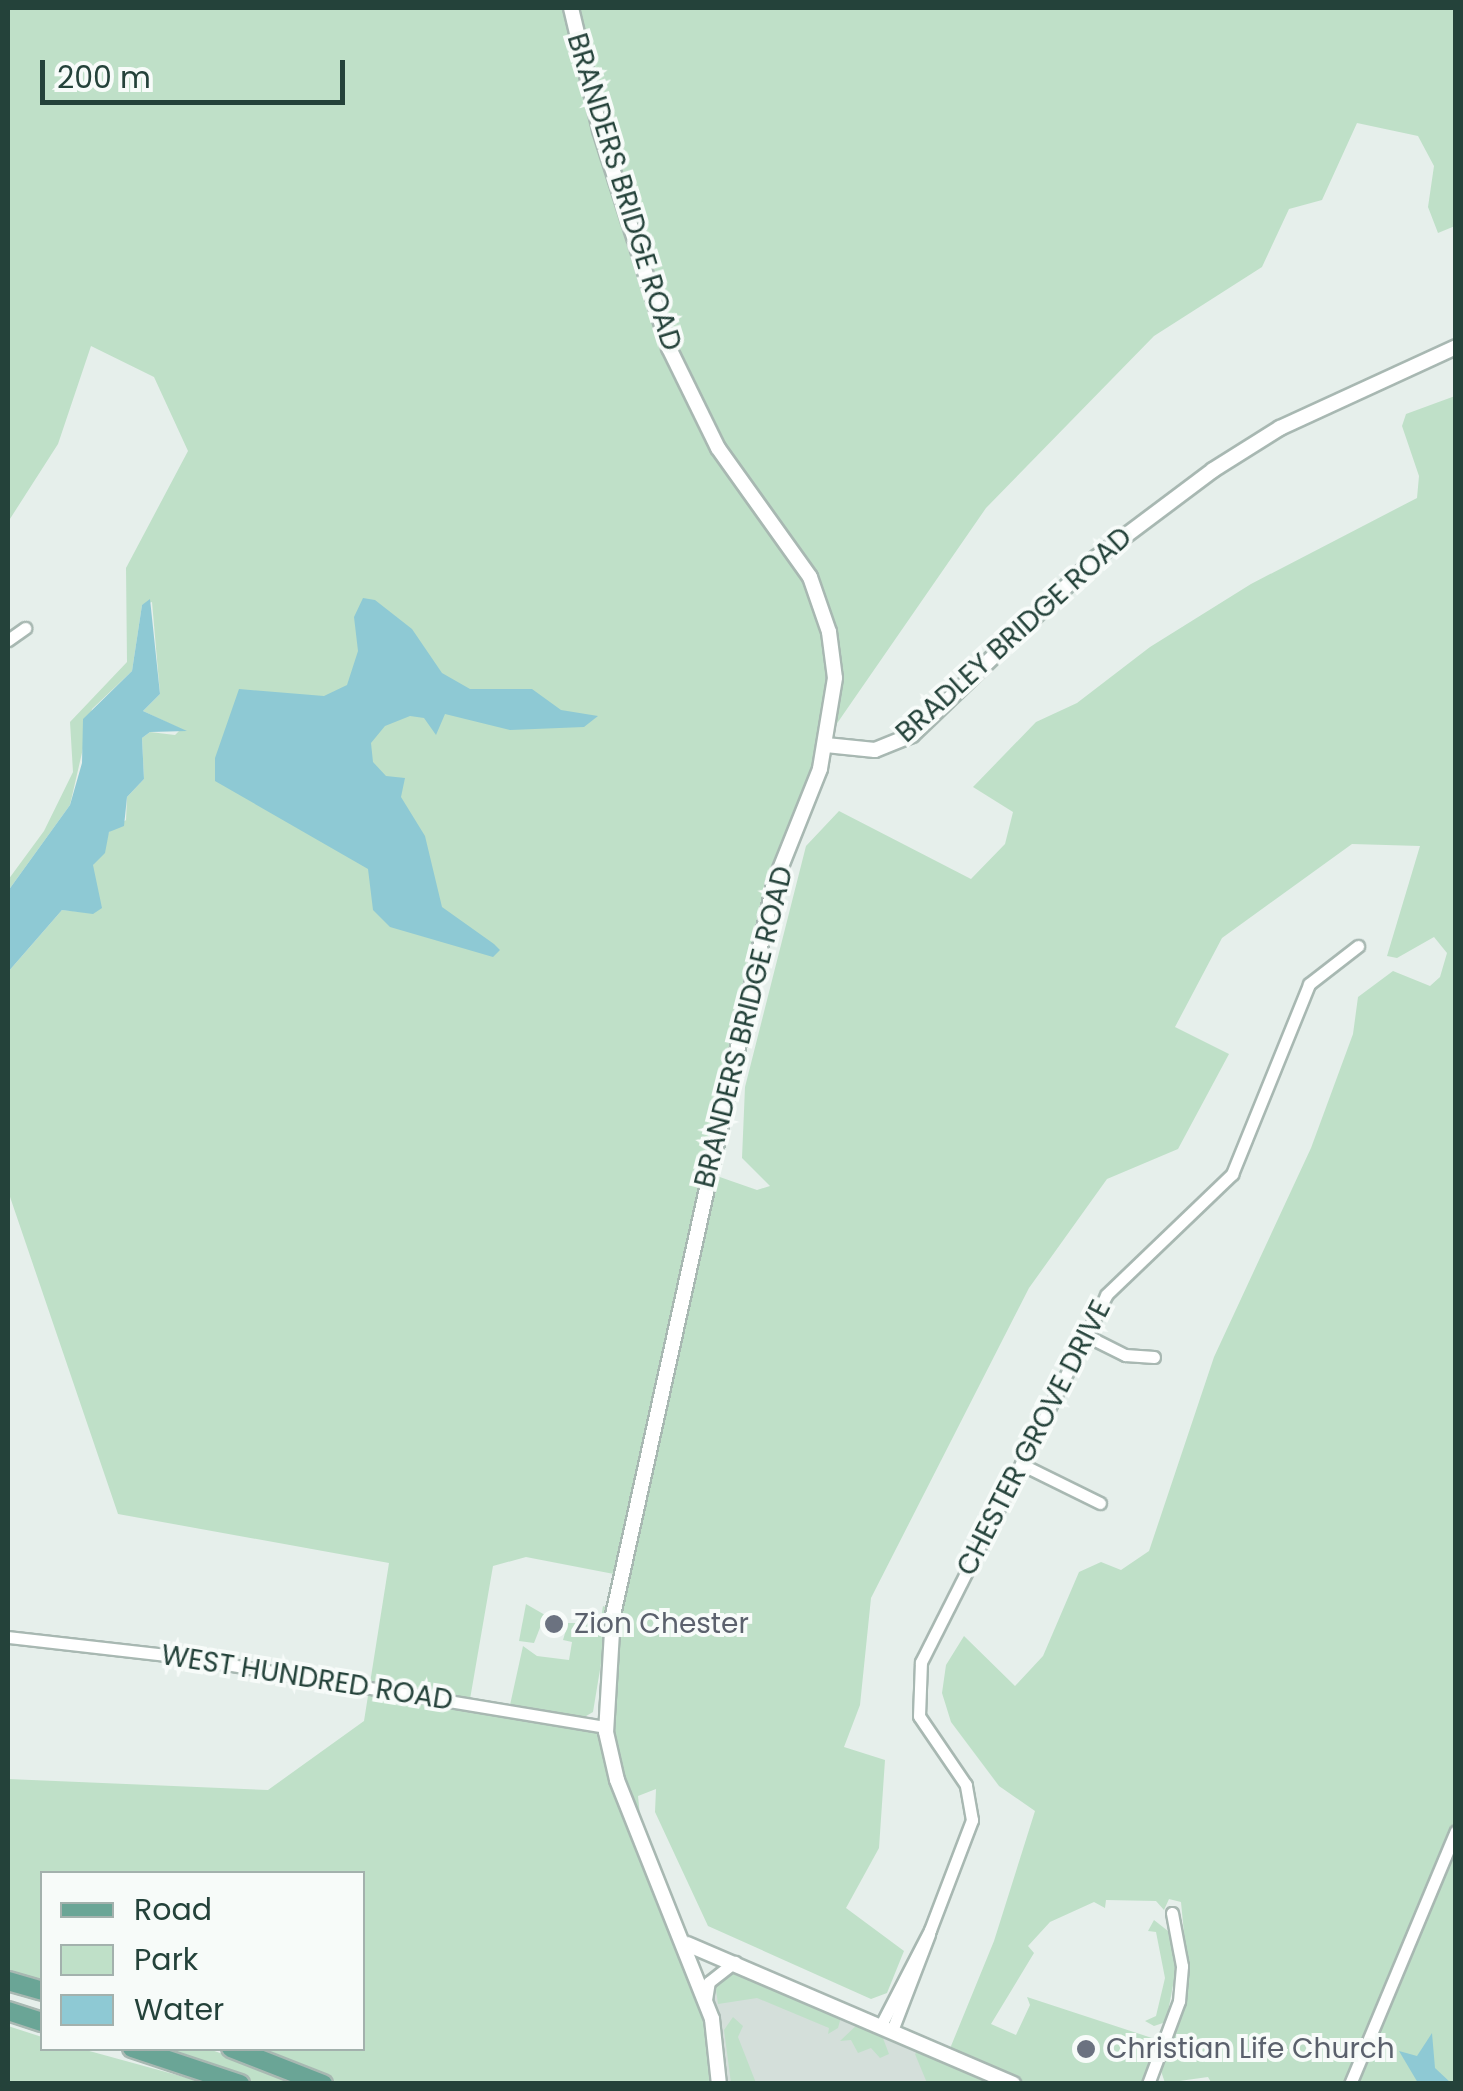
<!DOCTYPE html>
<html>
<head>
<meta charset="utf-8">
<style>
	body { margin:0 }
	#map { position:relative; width:1463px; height:2091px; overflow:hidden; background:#e6efeb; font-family:Poppins,sans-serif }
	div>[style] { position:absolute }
	.built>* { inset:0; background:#d4dfda }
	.green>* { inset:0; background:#bfe0c8 }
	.water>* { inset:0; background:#8ec9d4 }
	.roads { filter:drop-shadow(2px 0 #a8b8b2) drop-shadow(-2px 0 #a8b8b2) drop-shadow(0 2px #a8b8b2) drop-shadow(0 -2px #a8b8b2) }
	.minor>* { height:11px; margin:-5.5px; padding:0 5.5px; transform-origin:5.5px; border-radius:5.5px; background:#fff }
	.tertiary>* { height:14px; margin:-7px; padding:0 7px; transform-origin:7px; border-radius:7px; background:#fff }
	.primary>* { height:18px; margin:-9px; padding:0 9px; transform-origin:9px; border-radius:9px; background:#6aa596 }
	.dots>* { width:28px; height:28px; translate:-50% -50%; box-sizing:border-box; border:5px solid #f7fbf9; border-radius:50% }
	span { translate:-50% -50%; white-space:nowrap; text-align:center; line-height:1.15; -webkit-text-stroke:8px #f7fbf9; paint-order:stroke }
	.street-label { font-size:28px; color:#24423a }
	.worship-label { font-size:28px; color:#5b616d }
	.left { translate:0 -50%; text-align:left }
	.frame { position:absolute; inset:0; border:10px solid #24423a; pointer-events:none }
	.legend { position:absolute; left:40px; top:1871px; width:325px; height:180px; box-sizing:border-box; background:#f7fbf9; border:2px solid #a3b1ad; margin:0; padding:12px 18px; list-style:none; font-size:30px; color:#24423a }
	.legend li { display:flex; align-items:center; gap:20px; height:50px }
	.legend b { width:50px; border:2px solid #a3b1ad }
	.scale { position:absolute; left:40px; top:60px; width:305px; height:45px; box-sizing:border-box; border:5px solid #24423a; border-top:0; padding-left:12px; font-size:30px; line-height:35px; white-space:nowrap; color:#24423a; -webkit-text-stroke:8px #f7fbf9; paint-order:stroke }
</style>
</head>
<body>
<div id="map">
	<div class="built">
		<i style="clip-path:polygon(735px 1963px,1008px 2083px,720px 2083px,706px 2000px)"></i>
	</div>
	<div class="green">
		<i style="clip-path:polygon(8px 8px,1455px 8px,1455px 226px,1438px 233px,1428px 207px,1434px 166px,1418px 136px,1357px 123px,1322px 200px,1289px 209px,1262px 267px,1154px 336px,986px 508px,829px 735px,783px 860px,619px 1575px,526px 1557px,493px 1566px,469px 1705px,605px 1727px,715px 2038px,717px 2083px,327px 2083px,234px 2049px,362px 2048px,362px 1874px,42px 1874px,42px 1989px,8px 1978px,8px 1779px,268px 1790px,364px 1721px,389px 1563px,118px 1514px,8px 1191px,8px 972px,62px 910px,93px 913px,93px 865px,109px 832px,126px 820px,127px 797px,144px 779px,142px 738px,150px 732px,175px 735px,181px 729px,143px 711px,160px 694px,152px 602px,142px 605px,132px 671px,92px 709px,70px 805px,8px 891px,8px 880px,44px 831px,73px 772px,70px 722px,127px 662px,126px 568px,188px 451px,154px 377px,91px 346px,58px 444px,8px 522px)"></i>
		<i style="clip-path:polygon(1455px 396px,1455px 2083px,1212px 2084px,1208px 2077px,1165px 2083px,1161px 2071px,1188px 1975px,1181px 1902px,1169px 1899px,1164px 1910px,1156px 1901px,1106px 1900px,1105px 1908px,1094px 1902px,1050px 1922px,1028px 1946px,1034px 1953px,991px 2024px,1016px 2035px,1030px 2005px,1027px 1997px,1152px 2038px,1156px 2049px,1143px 2083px,1020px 2083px,949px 2051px,994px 1941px,1035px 1811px,999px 1786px,951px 1722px,942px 1693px,946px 1665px,964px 1636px,1015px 1686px,1043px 1656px,1079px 1572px,1101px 1562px,1121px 1570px,1149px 1551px,1214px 1357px,1311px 1148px,1353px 1034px,1358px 997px,1393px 971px,1430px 986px,1440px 977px,1447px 953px,1434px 937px,1397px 958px,1387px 956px,1420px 846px,1352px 844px,1222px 938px,1175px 1027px,1229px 1054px,1178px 1149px,1107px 1179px,1029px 1288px,871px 1598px,860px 1705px,844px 1747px,885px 1760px,879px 1848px,846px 1908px,904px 1951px,887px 1993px,871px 1999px,708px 1926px,655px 1812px,656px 1789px,638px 1796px,640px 1816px,613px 1746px,618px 1616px,714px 1175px,757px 1190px,770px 1186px,742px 1158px,745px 1087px,806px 846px,839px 811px,971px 879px,1005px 844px,1013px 812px,973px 787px,1036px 722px,1077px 703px,1150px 647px,1251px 584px,1417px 498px,1419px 476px,1402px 426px,1406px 414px)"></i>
		<i style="clip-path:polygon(526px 1604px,545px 1615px,534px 1643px,519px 1641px)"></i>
		<i style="clip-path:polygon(603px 1606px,610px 1609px,593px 1712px,581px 1719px,510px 1705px,523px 1646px,537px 1656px,569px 1660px,572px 1642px,563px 1640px,568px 1623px,576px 1623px,579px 1614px,601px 1618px)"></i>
		<i style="clip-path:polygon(1154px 1920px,1168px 1931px,1176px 1970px,1166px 2022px,1154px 2026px,1145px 2021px,1156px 2016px,1165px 1978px,1156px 1932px,1148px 1931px)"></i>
		<i style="clip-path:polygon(739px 1971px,841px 2017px,838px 2028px,828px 2034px,829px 2028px,757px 1998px,718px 2004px,715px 1982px)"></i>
		<i style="clip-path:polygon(733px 2017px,743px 2026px,738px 2037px,756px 2083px,731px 2083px,724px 2030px)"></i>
		<i style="clip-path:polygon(861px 2021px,881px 2033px,889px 2054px,880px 2058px,871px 2048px,858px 2053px,851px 2040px,840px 2041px)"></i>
		<i style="clip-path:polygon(8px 2026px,42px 2037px,42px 2048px,82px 2049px,206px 2083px,8px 2083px)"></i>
		<i style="clip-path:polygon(147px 2049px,209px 2049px,302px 2083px,250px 2083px)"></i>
		<i style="clip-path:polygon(920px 2049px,997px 2083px,927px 2083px,915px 2054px)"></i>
	</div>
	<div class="water">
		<i style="clip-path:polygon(363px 598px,375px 600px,412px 629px,442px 673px,470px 689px,532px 689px,561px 710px,598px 716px,584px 727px,510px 730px,445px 714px,436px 735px,424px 718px,410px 716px,385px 726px,371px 743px,373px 762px,386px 776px,405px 778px,401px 797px,425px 836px,442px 907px,494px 944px,500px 950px,493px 957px,390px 927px,373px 910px,368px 869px,215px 781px,215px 758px,239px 689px,324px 696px,347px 685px,358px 651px,354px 617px)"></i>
		<i style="clip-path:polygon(150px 599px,160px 694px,143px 711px,187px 731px,150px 732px,142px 738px,144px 779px,127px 797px,124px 826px,109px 832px,105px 853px,93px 865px,102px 908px,93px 914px,62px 910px,8px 972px,8px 891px,70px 805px,82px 763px,83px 719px,132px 671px,142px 605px)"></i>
		<i style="clip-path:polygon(1432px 2033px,1435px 2068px,1451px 2083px,1418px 2083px,1399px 2051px,1417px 2056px)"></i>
	</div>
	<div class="roads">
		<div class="minor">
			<i style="left:8px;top:640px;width:21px;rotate:-35deg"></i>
			<i style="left:1085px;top:1335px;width:45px;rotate:26.6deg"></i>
			<i style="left:1125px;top:1355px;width:29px;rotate:4deg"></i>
			<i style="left:1021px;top:1464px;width:88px;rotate:26.3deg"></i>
			<i style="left:8px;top:1637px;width:176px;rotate:6.5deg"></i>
			<i style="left:183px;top:1657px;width:428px;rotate:9.4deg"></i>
			<i style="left:706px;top:2000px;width:18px;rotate:-81deg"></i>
			<i style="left:709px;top:1982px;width:33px;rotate:-38deg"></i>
			<i style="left:882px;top:2023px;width:105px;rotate:-62.7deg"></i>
			<i style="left:930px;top:1930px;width:118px;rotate:-69.1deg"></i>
			<i style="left:972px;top:1820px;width:36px;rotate:-100deg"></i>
			<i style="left:966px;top:1785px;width:83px;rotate:-124.3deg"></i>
			<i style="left:919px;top:1716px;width:54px;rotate:-87.9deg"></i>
			<i style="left:921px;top:1662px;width:411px;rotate:-63.2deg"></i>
			<i style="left:1106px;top:1295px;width:175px;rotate:-43.8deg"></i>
			<i style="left:1232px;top:1174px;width:205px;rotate:-67.9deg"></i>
			<i style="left:1309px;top:984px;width:62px;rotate:-37.8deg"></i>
			<i style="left:893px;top:2028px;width:101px;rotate:-69deg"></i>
			<i style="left:1148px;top:2084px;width:89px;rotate:-69.5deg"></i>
			<i style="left:1179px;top:2001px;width:35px;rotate:-85deg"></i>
			<i style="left:1182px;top:1966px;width:54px;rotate:-100.7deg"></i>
			<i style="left:1350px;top:2084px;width:274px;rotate:-67.3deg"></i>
		</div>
		<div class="tertiary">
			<i style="left:571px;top:8px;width:125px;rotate:76.6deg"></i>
			<i style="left:600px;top:130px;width:229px;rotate:72.4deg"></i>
			<i style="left:669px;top:348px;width:111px;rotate:63.9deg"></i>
			<i style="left:718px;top:448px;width:158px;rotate:54.5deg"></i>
			<i style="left:810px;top:577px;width:58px;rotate:70.9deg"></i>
			<i style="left:829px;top:632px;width:46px;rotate:82.6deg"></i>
			<i style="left:835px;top:678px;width:92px;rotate:99.4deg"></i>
			<i style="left:820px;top:769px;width:124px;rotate:111.8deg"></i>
			<i style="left:774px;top:884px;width:749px;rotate:102.42deg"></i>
			<i style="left:613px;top:1615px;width:117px;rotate:93.4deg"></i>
			<i style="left:606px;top:1732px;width:49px;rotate:77.1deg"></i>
			<i style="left:617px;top:1780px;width:257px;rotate:68.3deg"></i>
			<i style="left:712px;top:2019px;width:65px;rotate:83.9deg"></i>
			<i style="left:826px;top:745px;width:49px;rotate:5.8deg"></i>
			<i style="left:875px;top:750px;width:40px;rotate:-22deg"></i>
			<i style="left:912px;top:735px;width:255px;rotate:-43.9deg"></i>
			<i style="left:1096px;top:558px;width:146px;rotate:-36.9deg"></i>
			<i style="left:1213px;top:470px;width:79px;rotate:-32.1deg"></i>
			<i style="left:1280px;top:428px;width:194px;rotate:-24.7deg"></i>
			<i style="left:687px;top:1944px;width:355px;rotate:23.2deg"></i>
		</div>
		<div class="primary">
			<i style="left:8px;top:1981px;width:35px;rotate:16deg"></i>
			<i style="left:8px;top:2011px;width:36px;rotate:18deg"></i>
			<i style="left:132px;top:2048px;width:114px;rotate:18.4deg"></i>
			<i style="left:231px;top:2048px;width:99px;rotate:21.4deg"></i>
		</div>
	</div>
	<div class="dots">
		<i style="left:554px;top:1624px;background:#6b7280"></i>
		<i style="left:1086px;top:2049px;background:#6b7280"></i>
	</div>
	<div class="street-label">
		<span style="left:624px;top:192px;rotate:73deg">BRANDERS BRIDGE ROAD</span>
		<span style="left:1014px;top:635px;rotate:-42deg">BRADLEY BRIDGE ROAD</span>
		<span style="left:744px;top:1027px;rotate:-76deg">BRANDERS BRIDGE ROAD</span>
		<span style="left:1034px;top:1438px;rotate:-63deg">CHESTER GROVE DRIVE</span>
		<span style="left:307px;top:1678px;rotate:9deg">WEST HUNDRED ROAD</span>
	</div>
	<div class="worship-label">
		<span class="left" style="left:574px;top:1624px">Zion Chester</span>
		<span class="left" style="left:1106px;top:2049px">Christian Life Church</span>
	</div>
	<div class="frame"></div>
	<ul class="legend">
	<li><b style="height:12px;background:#6aa596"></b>Road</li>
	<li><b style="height:28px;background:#bfe0c8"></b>Park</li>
	<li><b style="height:28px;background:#8ec9d4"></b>Water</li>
	</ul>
	<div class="scale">200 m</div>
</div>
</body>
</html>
